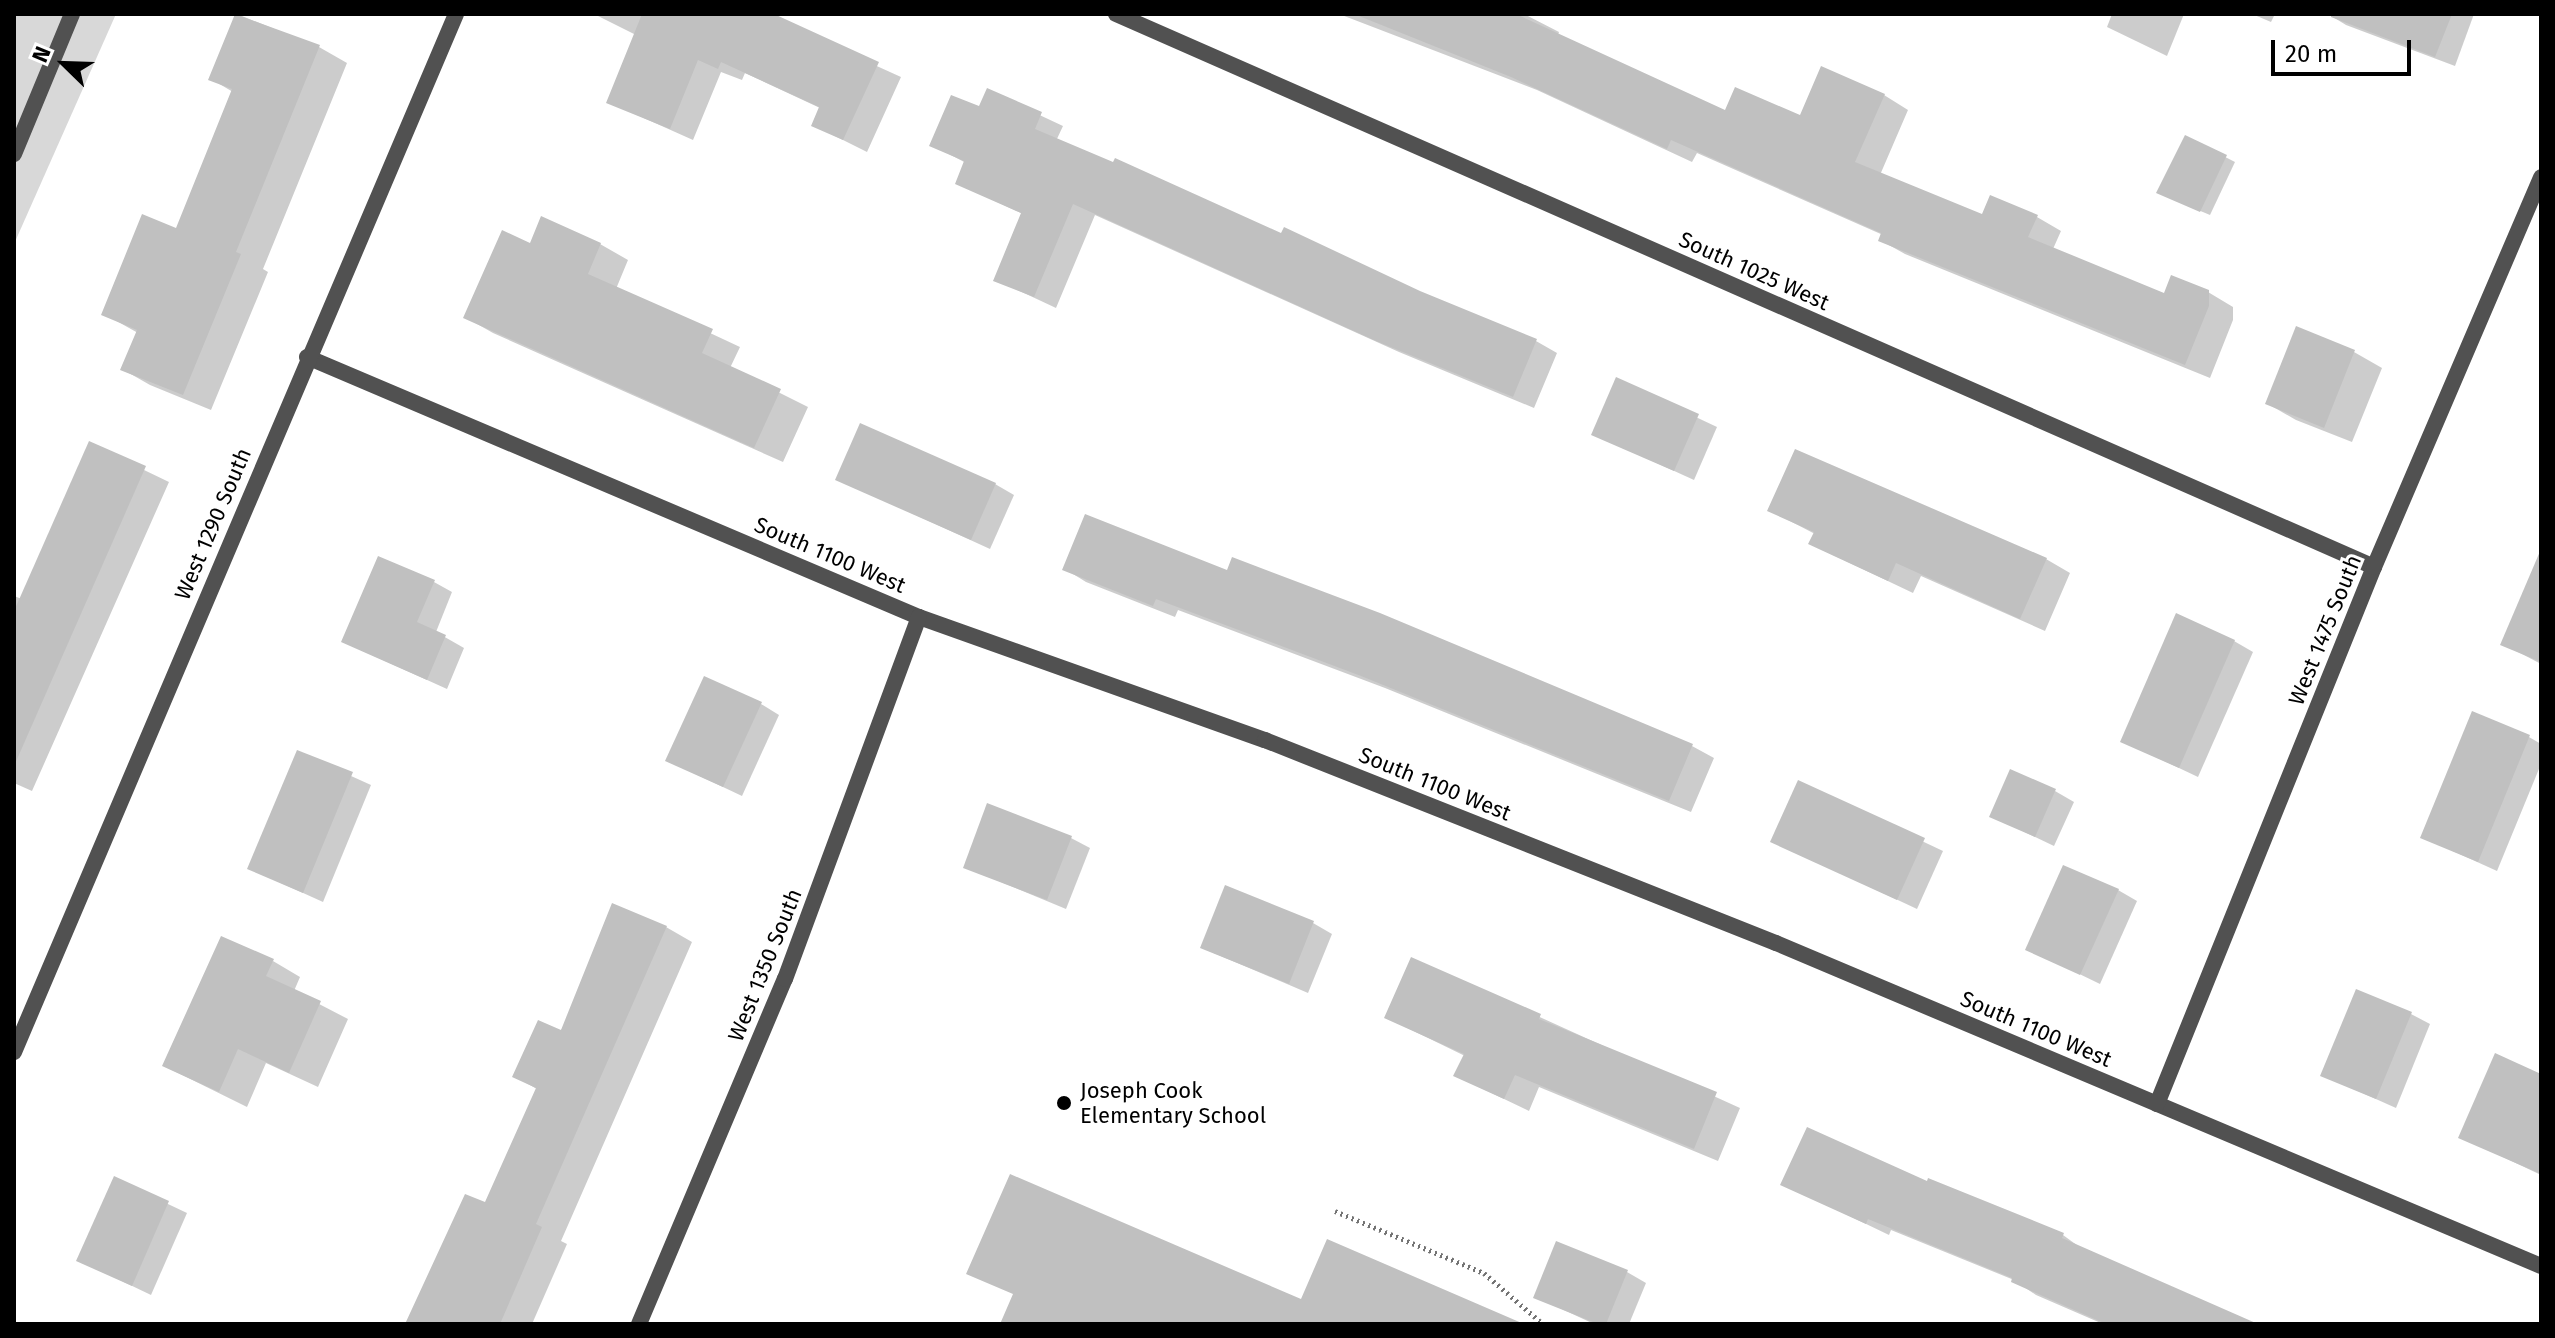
<!DOCTYPE html>
<html>
<head>
<meta charset="utf-8">
<style>
	body { margin:0 }
	#map { position:relative; width:2555px; height:1338px; overflow:hidden; background:#fff; font-family:"Fira Sans",sans-serif }
	div>[style] { position:absolute }
	.green>* { inset:0; background:#d8d8d8 }
	.shadow>* { inset:0; background:#0003 }
	.building>* { inset:0; background:#c0c0c0 }
	.path>* { height:5px; margin-top:-2.5px; transform-origin:0; background:repeating-linear-gradient(90deg,#737373 0 2px,transparent 0 6px) }
	.lane>* { height:16px; margin:-8px; padding:0 8px; transform-origin:8px; border-radius:8px; background:#515151 }
	.street>* { height:16px; margin:-8px; padding:0 8px; transform-origin:8px; border-radius:8px; background:#515151 }
	.dots>* { width:22px; height:22px; translate:-50% -50%; box-sizing:border-box; border:4px solid #fff; border-radius:50% }
	span { translate:-50% -50%; white-space:nowrap; text-align:center; line-height:1.15; -webkit-text-stroke:6px #fff; paint-order:stroke }
	.street-label { font-size:22px; color:#000 }
	.poi-label { font-size:22px; color:#000 }
	.left { translate:0 -50%; text-align:left }
	.frame { position:absolute; inset:0; border:16px solid #000; pointer-events:none }
	.north { position:absolute; left:24px; top:24px; width:80px; height:80px; -webkit-text-stroke:6px #fff; paint-order:stroke; rotate:293deg; font-size:22px; font-weight:700; line-height:32px; text-align:center; color:#000 }
	.north::after { content:''; display:block; margin:auto; width:28px; height:36px; background:#000; clip-path:polygon(50% 0,100% 100%,50% 72%,0 100%) }
	.scale { position:absolute; left:2271px; top:40px; width:140px; height:36px; box-sizing:border-box; border:4px solid #000; border-top:0; padding-left:10px; font-size:24px; line-height:28px; white-space:nowrap; color:#000; -webkit-text-stroke:6px #fff; paint-order:stroke }
</style>
</head>
<body>
<div id="map">
	<div class="green">
		<i style="clip-path:polygon(14px 14px,116px 14px,14px 244px)"></i>
	</div>
	<div class="shadow">
		<i style="clip-path:polygon(237px 14px,319px 47px,347px 63px,263px 269px,268px 272px,211px 410px,150px 385px,122px 369px,138px 333px,104px 314px,177px 231px,233px 92px,211px 79px)"></i>
		<i style="clip-path:polygon(594px 14px,762px 14px,901px 77px,867px 152px,813px 125px,820px 108px,745px 73px,742px 80px,721px 72px,693px 140px,608px 102px,636px 35px)"></i>
		<i style="clip-path:polygon(1339px 14px,1524px 14px,1559px 32px,1558px 35px,1726px 113px,1801px 117px,1884px 95px,1908px 110px,1880px 175px,1983px 217px,2037px 217px,2061px 231px,2053px 249px,2165px 295px,2208px 292px,2233px 307px,2233px 320px,2210px 378px,1905px 254px,1880px 240px,1883px 235px,1697px 153px,1692px 162px,1537px 90px)"></i>
		<i style="clip-path:polygon(2112px 14px,2184px 14px,2167px 56px,2107px 27px)"></i>
		<i style="clip-path:polygon(2252px 14px,2275px 14px,2271px 22px)"></i>
		<i style="clip-path:polygon(2328px 14px,2474px 14px,2455px 66px,2346px 25px)"></i>
		<i style="clip-path:polygon(988px 91px,1063px 126px,1056px 141px,1536px 341px,1557px 353px,1534px 408px,1399px 352px,1095px 215px,1056px 308px,996px 280px,1023px 214px,957px 183px,966px 163px,932px 145px,980px 108px)"></i>
		<i style="clip-path:polygon(2186px 137px,2235px 162px,2210px 215px,2167px 197px)"></i>
		<i style="clip-path:polygon(600px 244px,628px 260px,616px 289px,740px 347px,730px 368px,808px 407px,783px 462px,493px 333px,465px 317px)"></i>
		<i style="clip-path:polygon(2297px 329px,2354px 352px,2382px 368px,2352px 442px,2296px 420px,2268px 404px)"></i>
		<i style="clip-path:polygon(1617px 380px,1717px 427px,1694px 480px,1593px 434px)"></i>
		<i style="clip-path:polygon(90px 444px,169px 482px,32px 791px,14px 783px,14px 596px,22px 599px)"></i>
		<i style="clip-path:polygon(837px 479px,995px 484px,1014px 495px,990px 549px)"></i>
		<i style="clip-path:polygon(1769px 510px,2046px 559px,2070px 573px,2045px 631px,1921px 576px,1913px 593px,1810px 544px,1815px 534px)"></i>
		<i style="clip-path:polygon(1065px 569px,1228px 573px,1692px 746px,1714px 758px,1691px 812px,1385px 688px,1178px 610px,1175px 617px,1086px 582px)"></i>
		<i style="clip-path:polygon(2541px 569px,2541px 664px,2503px 644px)"></i>
		<i style="clip-path:polygon(434px 582px,452px 592px,436px 632px,464px 648px,447px 689px,343px 642px)"></i>
		<i style="clip-path:polygon(2234px 641px,2253px 652px,2198px 777px,2122px 741px)"></i>
		<i style="clip-path:polygon(761px 704px,779px 715px,742px 796px,668px 761px)"></i>
		<i style="clip-path:polygon(2529px 737px,2541px 744px,2541px 764px,2497px 871px,2422px 837px)"></i>
		<i style="clip-path:polygon(298px 752px,371px 785px,323px 902px,250px 869px)"></i>
		<i style="clip-path:polygon(1799px 783px,1943px 851px,1917px 909px,1772px 841px)"></i>
		<i style="clip-path:polygon(2055px 791px,2074px 802px,2054px 846px,1991px 816px)"></i>
		<i style="clip-path:polygon(1071px 838px,1090px 848px,1066px 909px,965px 867px)"></i>
		<i style="clip-path:polygon(2118px 890px,2137px 901px,2100px 984px,2028px 949px)"></i>
		<i style="clip-path:polygon(1313px 923px,1332px 934px,1308px 993px,1202px 948px)"></i>
		<i style="clip-path:polygon(666px 927px,692px 942px,561px 1241px,567px 1244px,532px 1324px,407px 1324px,486px 1205px,537px 1089px,514px 1076px)"></i>
		<i style="clip-path:polygon(1412px 959px,1740px 1108px,1718px 1161px,1539px 1087px,1529px 1111px,1456px 1076px,1465px 1056px,1387px 1018px)"></i>
		<i style="clip-path:polygon(273px 961px,300px 977px,294px 991px,348px 1019px,318px 1087px,266px 1063px,247px 1107px,164px 1066px)"></i>
		<i style="clip-path:polygon(2411px 1014px,2430px 1024px,2396px 1108px,2322px 1075px)"></i>
		<i style="clip-path:polygon(2541px 1076px,2541px 1175px,2461px 1137px)"></i>
		<i style="clip-path:polygon(115px 1179px,187px 1213px,151px 1295px,78px 1260px)"></i>
		<i style="clip-path:polygon(1783px 1184px,1928px 1184px,2063px 1235px,2085px 1251px,2253px 1324px,2103px 1324px,2036px 1295px,2014px 1280px,1891px 1230px,1889px 1235px)"></i>
		<i style="clip-path:polygon(1627px 1272px,1646px 1283px,1629px 1324px,1594px 1324px,1536px 1297px)"></i>
	</div>
	<div class="building">
		<i style="clip-path:polygon(235px 14px,320px 45px,236px 252px,241px 254px,183px 395px,120px 370px,137px 330px,101px 315px,142px 214px,176px 228px,232px 89px,208px 80px)"></i>
		<i style="clip-path:polygon(642px 14px,774px 14px,879px 62px,843px 140px,811px 126px,819px 107px,721px 62px,718px 69px,698px 60px,670px 129px,606px 103px)"></i>
		<i style="clip-path:polygon(1354px 14px,1516px 14px,1725px 110px,1735px 87px,1800px 115px,1821px 66px,1885px 94px,1855px 162px,1982px 214px,1990px 195px,2038px 215px,2028px 237px,2164px 293px,2171px 275px,2209px 290px,2209px 306px,2185px 365px,1878px 241px,1881px 233px,1671px 140px,1667px 149px,1511px 77px)"></i>
		<i style="clip-path:polygon(2331px 14px,2452px 14px,2435px 57px,2331px 17px)"></i>
		<i style="clip-path:polygon(987px 88px,1042px 112px,1035px 129px,1113px 162px,1115px 158px,1281px 233px,1284px 227px,1420px 291px,1537px 339px,1513px 397px,1376px 341px,1073px 204px,1034px 297px,993px 281px,1021px 213px,955px 184px,964px 161px,929px 146px,951px 95px,979px 106px)"></i>
		<i style="clip-path:polygon(2185px 135px,2227px 155px,2200px 212px,2156px 193px)"></i>
		<i style="clip-path:polygon(541px 216px,601px 243px,588px 274px,713px 329px,702px 353px,781px 389px,754px 448px,463px 318px,502px 230px,530px 243px)"></i>
		<i style="clip-path:polygon(2296px 326px,2355px 350px,2324px 428px,2265px 404px)"></i>
		<i style="clip-path:polygon(1616px 377px,1699px 414px,1674px 471px,1591px 435px)"></i>
		<i style="clip-path:polygon(860px 423px,996px 483px,971px 540px,835px 480px)"></i>
		<i style="clip-path:polygon(89px 441px,146px 466px,14px 766px,14px 611px)"></i>
		<i style="clip-path:polygon(1795px 449px,2047px 558px,2020px 619px,1896px 563px,1888px 581px,1808px 544px,1814px 532px,1767px 511px)"></i>
		<i style="clip-path:polygon(1085px 514px,1227px 570px,1232px 557px,1380px 613px,1693px 744px,1669px 801px,1361px 676px,1156px 599px,1153px 606px,1062px 570px)"></i>
		<i style="clip-path:polygon(2541px 549px,2541px 662px,2500px 645px)"></i>
		<i style="clip-path:polygon(378px 556px,435px 580px,417px 622px,446px 635px,427px 680px,341px 642px)"></i>
		<i style="clip-path:polygon(2176px 613px,2235px 640px,2179px 768px,2120px 742px)"></i>
		<i style="clip-path:polygon(704px 676px,762px 702px,723px 787px,665px 761px)"></i>
		<i style="clip-path:polygon(2472px 711px,2530px 735px,2478px 862px,2420px 838px)"></i>
		<i style="clip-path:polygon(297px 750px,353px 772px,303px 893px,247px 869px)"></i>
		<i style="clip-path:polygon(2010px 769px,2056px 789px,2035px 837px,1989px 817px)"></i>
		<i style="clip-path:polygon(1798px 780px,1925px 838px,1897px 900px,1770px 842px)"></i>
		<i style="clip-path:polygon(987px 803px,1072px 836px,1047px 900px,963px 868px)"></i>
		<i style="clip-path:polygon(2063px 865px,2119px 889px,2080px 975px,2025px 950px)"></i>
		<i style="clip-path:polygon(1225px 885px,1314px 921px,1289px 984px,1200px 948px)"></i>
		<i style="clip-path:polygon(612px 903px,667px 926px,536px 1224px,542px 1227px,500px 1324px,405px 1324px,465px 1194px,485px 1202px,536px 1088px,512px 1077px,538px 1020px,561px 1030px)"></i>
		<i style="clip-path:polygon(221px 936px,274px 959px,266px 976px,321px 1001px,289px 1073px,238px 1049px,219px 1092px,162px 1066px)"></i>
		<i style="clip-path:polygon(1411px 957px,1541px 1014px,1539px 1019px,1717px 1092px,1694px 1149px,1515px 1075px,1504px 1099px,1453px 1076px,1464px 1054px,1384px 1018px)"></i>
		<i style="clip-path:polygon(2356px 989px,2412px 1012px,2376px 1099px,2320px 1076px)"></i>
		<i style="clip-path:polygon(2495px 1053px,2541px 1074px,2541px 1174px,2458px 1138px)"></i>
		<i style="clip-path:polygon(1807px 1127px,1927px 1181px,1928px 1178px,2064px 1233px,2062px 1238px,2258px 1324px,2106px 1324px,2011px 1282px,2012px 1278px,1868px 1219px,1866px 1224px,1780px 1185px)"></i>
		<i style="clip-path:polygon(1010px 1174px,1301px 1299px,1327px 1239px,1524px 1324px,1000px 1324px,1013px 1294px,966px 1274px)"></i>
		<i style="clip-path:polygon(114px 1176px,169px 1201px,132px 1286px,76px 1261px)"></i>
		<i style="clip-path:polygon(1556px 1241px,1628px 1270px,1606px 1324px,1598px 1324px,1533px 1298px)"></i>
	</div>
	<div class="path">
		<i style="left:1335px;top:1211px;width:161px;rotate:22.6deg"></i>
		<i style="left:1484px;top:1273px;width:78px;rotate:40.8deg"></i>
	</div>
	<div class="lane">
		<i style="left:14px;top:154px;width:152px;rotate:-67.5deg"></i>
	</div>
	<div class="street">
		<i style="left:1116px;top:14px;width:1374px;rotate:23.73deg"></i>
		<i style="left:307px;top:357px;width:665px;rotate:23.02deg"></i>
		<i style="left:919px;top:617px;width:367px;rotate:19.6deg"></i>
		<i style="left:1265px;top:740px;width:550px;rotate:21.67deg"></i>
		<i style="left:1776px;top:943px;width:830px;rotate:22.89deg"></i>
		<i style="left:14px;top:1052px;width:1128px;rotate:-66.93deg"></i>
		<i style="left:2157px;top:1104px;width:579px;rotate:-68deg"></i>
		<i style="left:2374px;top:567px;width:424px;rotate:-66.8deg"></i>
		<i style="left:639px;top:1324px;width:375px;rotate:-67.1deg"></i>
		<i style="left:785px;top:979px;width:386px;rotate:-69.7deg"></i>
	</div>
	<div class="dots">
		<i style="left:1064px;top:1103px;background:#000"></i>
	</div>
	<div class="street-label">
		<span style="left:1754px;top:271px;rotate:24deg">South 1025 West</span>
		<span style="left:213px;top:524px;rotate:-67deg">West 1290 South</span>
		<span style="left:830px;top:555px;rotate:23deg">South 1100 West</span>
		<span style="left:2325px;top:630px;rotate:-68deg">West 1475 South</span>
		<span style="left:1435px;top:784px;rotate:22deg">South 1100 West</span>
		<span style="left:765px;top:965px;rotate:-68deg">West 1350 South</span>
		<span style="left:2036px;top:1029px;rotate:23deg">South 1100 West</span>
	</div>
	<div class="poi-label">
		<span class="left" style="left:1080px;top:1103px">Joseph Cook<br>Elementary School</span>
	</div>
	<div class="frame"></div>
	<div class="north">N</div>
	<div class="scale">20 m</div>
</div>
</body>
</html>
